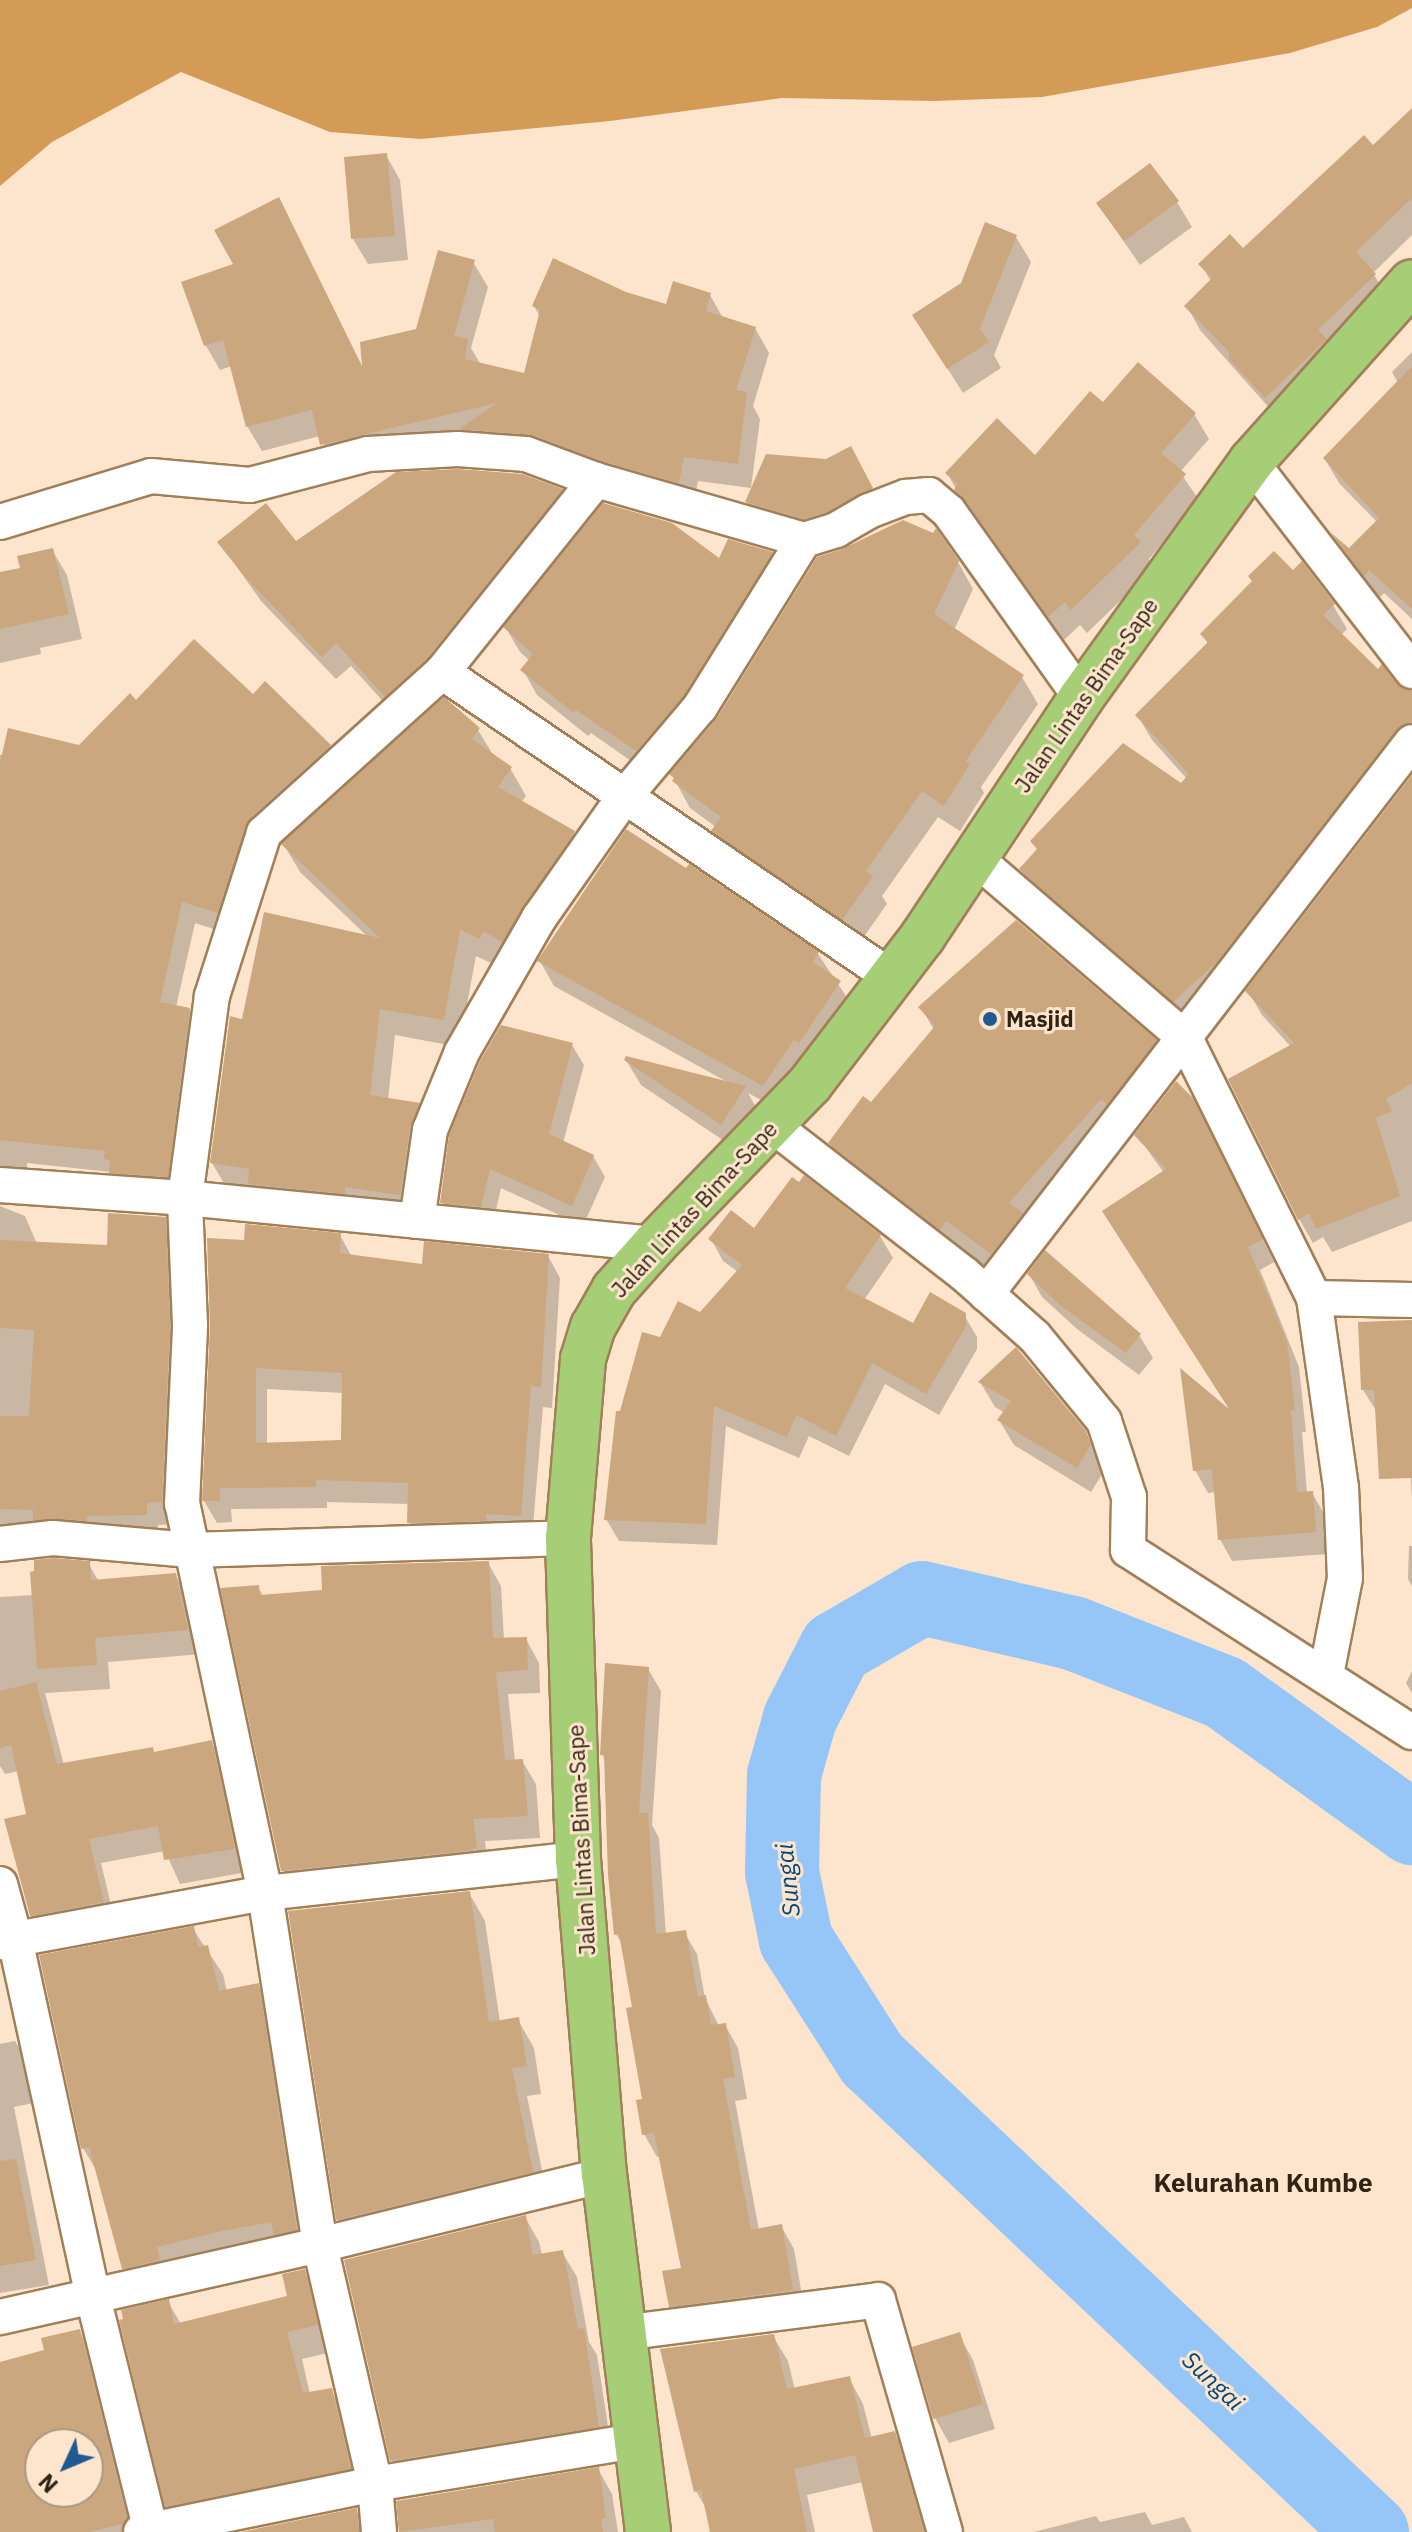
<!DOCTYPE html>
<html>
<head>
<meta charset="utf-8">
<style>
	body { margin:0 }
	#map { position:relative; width:1412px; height:2532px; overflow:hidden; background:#fce5cc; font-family:"IBM Plex Sans",sans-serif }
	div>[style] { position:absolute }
	.forest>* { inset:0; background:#d39b56 }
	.shadow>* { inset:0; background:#0003 }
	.river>* { height:74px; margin:-37px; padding:0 37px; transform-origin:37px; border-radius:37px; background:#96c6f8 }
	.building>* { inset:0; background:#cba77f }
	.roads { filter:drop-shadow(2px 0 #a17f58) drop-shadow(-2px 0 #a17f58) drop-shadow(0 2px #a17f58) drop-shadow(0 -2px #a17f58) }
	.minor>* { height:34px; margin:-17px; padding:0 17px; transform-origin:17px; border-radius:17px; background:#fff }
	.trunk>* { height:44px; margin:-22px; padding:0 22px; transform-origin:22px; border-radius:22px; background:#a6ce76 }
	.dots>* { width:22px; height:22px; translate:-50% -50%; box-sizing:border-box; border:4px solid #fce5cc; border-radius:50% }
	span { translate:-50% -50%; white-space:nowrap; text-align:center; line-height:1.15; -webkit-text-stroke:6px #fce5cc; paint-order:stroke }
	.street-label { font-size:22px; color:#312313 }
	.poi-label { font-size:22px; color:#312313; font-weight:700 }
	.left { translate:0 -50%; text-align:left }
	.water-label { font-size:24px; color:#01487f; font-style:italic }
	.quarter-label { font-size:26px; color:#312313; font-weight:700 }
	.north { position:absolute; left:24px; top:2428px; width:80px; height:80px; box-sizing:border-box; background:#fce5cc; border:2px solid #ab9782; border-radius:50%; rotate:226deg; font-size:22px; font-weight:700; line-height:32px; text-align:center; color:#312313 }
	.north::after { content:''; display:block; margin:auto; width:28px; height:36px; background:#1f5a91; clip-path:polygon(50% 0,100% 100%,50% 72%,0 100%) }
</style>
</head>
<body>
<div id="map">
	<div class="forest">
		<i style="clip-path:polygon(0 0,1412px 0,1412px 8px,1377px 27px,1290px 53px,1042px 97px,933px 101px,782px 98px,610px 121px,421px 139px,330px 132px,181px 72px,52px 142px,0 186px)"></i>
	</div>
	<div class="shadow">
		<i style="clip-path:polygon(1412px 111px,1412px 235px,1373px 273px,1389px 299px,1280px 420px,1200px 330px,1187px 306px,1211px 282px,1201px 264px,1243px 251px,1373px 147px)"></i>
		<i style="clip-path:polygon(386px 155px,400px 180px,408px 260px,368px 264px,353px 239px)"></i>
		<i style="clip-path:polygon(1177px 202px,1192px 227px,1140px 265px,1098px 204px)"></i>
		<i style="clip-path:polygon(1016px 237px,1031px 262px,994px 355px,1001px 368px,963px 393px,914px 316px,963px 285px)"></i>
		<i style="clip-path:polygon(473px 262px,488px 287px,471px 348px,481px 365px,526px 375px,540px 317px,534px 306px,625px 294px,667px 307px,710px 295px,723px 318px,755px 328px,769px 353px,753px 406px,760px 419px,751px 488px,698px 481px,693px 507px,548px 459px,336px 469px,320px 436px,262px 451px,247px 426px,232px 366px,220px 370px,206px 346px,184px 284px,364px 371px,417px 331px)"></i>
		<i style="clip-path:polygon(1412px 352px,1412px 619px,1384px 593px,1379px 598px,1338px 542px,1349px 551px,1377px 522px,1339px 483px,1325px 459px,1398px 383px,1392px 372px)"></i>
		<i style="clip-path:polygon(1103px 405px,1194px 414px,1209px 439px,1180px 472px,1199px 500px,1149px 559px,1154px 568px,1087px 633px,1080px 625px,1064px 640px,982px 526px,971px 515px,947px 473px,1035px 458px)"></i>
		<i style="clip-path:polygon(862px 470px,883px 510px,840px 532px,759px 523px,747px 502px)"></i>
		<i style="clip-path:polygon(521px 476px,562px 491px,575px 514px,399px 719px,351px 666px,336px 679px,261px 601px,220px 543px,296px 544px)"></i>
		<i style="clip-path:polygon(52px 550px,67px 575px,82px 639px,40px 648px,41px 654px,0 663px,0 574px,22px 569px)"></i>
		<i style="clip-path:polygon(772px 554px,786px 578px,651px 775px,591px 733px,588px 736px,537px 695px,523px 670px,530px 661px,520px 652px,506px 628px,720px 561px)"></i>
		<i style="clip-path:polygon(958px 562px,973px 589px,954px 630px,1022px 677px,1038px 704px,981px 787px,984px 793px,960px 831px,938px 817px,882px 896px,887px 904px,858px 945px,729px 857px,713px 831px,716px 827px,690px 808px,672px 775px)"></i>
		<i style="clip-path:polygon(1293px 573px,1333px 605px,1347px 629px,1341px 635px,1378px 671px,1382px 667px,1404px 692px,1412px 691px,1412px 753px,1188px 1024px,1035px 893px,1021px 869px,1038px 851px,1032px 841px,1181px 786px,1187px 779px,1152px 740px,1138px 716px,1208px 644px,1202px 634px)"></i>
		<i style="clip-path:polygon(265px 684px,330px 746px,343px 769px,263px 840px,230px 934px,195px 923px,176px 1007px,189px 1010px,202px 1032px,180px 1198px,124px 1195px,111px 1172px,27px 1163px,27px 1188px,0 1195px,0 755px,80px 747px,137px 703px,253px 697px)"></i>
		<i style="clip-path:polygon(478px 730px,495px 758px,510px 768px,526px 796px,521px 802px,574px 833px,590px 860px,495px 965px,476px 956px,459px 1047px,395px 1035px,388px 1100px,418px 1105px,434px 1132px,415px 1222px,228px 1190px,212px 1163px,244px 1021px,369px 938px,300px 872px,284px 845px)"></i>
		<i style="clip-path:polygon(1412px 778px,1412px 1221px,1332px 1252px,1323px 1237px,1313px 1243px,1299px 1219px,1291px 1047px,1262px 1015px,1248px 991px)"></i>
		<i style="clip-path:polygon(818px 954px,854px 1008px,778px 1109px,748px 1093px,759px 1113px,736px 1149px,641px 1085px,626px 1060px,729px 1083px,554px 986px,540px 961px)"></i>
		<i style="clip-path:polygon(921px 1007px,1155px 1041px,1173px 1072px,1010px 1284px,964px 1251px,958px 1259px,848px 1174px,830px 1143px,871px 1105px,934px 1030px)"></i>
		<i style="clip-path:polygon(572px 1045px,584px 1065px,563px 1143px,593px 1156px,605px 1177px,583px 1226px,501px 1188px,492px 1227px,454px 1223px,442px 1202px)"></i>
		<i style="clip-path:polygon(1205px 1123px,1274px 1262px,1260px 1270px,1299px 1367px,1306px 1432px,1302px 1432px,1307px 1493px,1312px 1493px,1325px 1515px,1328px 1554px,1232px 1561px,1220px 1539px,1216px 1492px,1208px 1493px,1195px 1470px,1232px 1414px,1164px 1173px,1137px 1135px)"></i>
		<i style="clip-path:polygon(0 1206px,25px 1216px,37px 1244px,108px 1247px,165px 1219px,178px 1241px,174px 1524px,158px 1525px,159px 1536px,0 1531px)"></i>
		<i style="clip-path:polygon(755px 1231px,880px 1236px,893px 1258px,864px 1300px,914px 1326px,964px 1315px,977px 1337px,977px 1349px,939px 1415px,885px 1384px,849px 1456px,809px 1436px,799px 1458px,726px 1426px,717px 1545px,619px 1541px,606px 1519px,621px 1413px,661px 1340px,701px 1315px,738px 1272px,723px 1261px,711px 1239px)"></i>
		<i style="clip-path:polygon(evenodd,340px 1235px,352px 1257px,424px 1266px,548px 1256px,560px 1278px,552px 1408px,543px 1407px,532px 1538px,421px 1544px,409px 1523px,409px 1504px,327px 1502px,327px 1508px,231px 1509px,232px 1522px,217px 1523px,204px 1501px,246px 1242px,340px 1235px,267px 1389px,344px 1393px,343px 1442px,267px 1444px,267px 1389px)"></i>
		<i style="clip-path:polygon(1029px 1274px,1139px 1335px,1153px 1358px,1139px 1375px,1077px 1329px,1042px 1297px)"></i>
		<i style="clip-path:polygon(1412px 1322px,1412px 1500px,1410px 1464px,1363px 1390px)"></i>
		<i style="clip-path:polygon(980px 1382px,1085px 1432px,1104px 1471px,1091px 1492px,1014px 1445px,999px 1420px,1005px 1413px,995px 1407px)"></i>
		<i style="clip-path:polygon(1409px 1546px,1412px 1546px,1412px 1586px,1408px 1579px)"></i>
		<i style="clip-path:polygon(88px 1563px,99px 1582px,175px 1575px,189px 1599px,201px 1654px,108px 1662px,110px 1689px,45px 1693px,64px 1765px,154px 1754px,211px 1742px,225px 1766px,247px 1872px,180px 1884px,165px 1851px,101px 1863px,116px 1926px,45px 1940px,31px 1915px,29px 1816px,19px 1771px,5px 1774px,0 1766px,0 1597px,34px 1595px)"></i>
		<i style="clip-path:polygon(488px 1563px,501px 1586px,504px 1640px,526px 1639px,539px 1663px,540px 1693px,508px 1694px,515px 1761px,522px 1761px,536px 1784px,540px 1838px,485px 1841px,489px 1871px,296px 1894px,283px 1870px,258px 1587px,263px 1596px,324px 1592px)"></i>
		<i style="clip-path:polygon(648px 1669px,661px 1691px,652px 1825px,659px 1838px,666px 1935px,684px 1932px,697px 1954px,705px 1998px,719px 2026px,725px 2025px,738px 2048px,747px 2099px,735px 2101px,759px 2230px,781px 2226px,794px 2249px,805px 2313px,684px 2329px,671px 2306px,683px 2269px,661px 2156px,657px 2157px,644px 2134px,644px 2100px,635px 2009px,624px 1947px,616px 1934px,606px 1762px,602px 1754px)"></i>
		<i style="clip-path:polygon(1412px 1671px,1412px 1693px,1406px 1683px)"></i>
		<i style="clip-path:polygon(469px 1893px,485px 1921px,500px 2022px,518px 2020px,534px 2048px,541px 2094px,527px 2096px,548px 2200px,354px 2248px,338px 2220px,290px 1912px)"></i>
		<i style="clip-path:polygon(193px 1929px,223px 1974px,227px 1992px,258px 1985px,273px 2012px,312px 2257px,140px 2295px,124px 2268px,99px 2175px,83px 2148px)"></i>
		<i style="clip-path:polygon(15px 2041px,30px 2066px,38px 2102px,14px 2107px,49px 2285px,0 2293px,0 2044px)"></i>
		<i style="clip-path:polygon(525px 2217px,539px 2242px,542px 2255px,562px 2252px,577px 2277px,589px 2342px,597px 2355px,612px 2452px,407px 2486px,392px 2460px)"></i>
		<i style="clip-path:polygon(304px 2271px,320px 2299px,332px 2352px,302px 2359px,310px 2394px,331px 2390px,347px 2417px,365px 2496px,182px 2532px,167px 2506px,168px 2302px,181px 2324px,290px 2297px)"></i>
		<i style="clip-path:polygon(evenodd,79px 2331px,93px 2356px,137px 2532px,0 2532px,0 2362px,46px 2352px,79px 2331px,40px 2444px,88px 2444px,88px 2492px,40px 2492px,40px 2444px)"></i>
		<i style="clip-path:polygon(959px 2335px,973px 2360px,995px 2429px,949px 2443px,935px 2418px)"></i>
		<i style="clip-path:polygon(773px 2336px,788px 2361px,795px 2390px,849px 2378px,863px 2404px,872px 2439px,894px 2433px,909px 2459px,930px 2532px,875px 2532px,863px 2482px,807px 2495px,815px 2532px,712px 2532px,708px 2512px,696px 2491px)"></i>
		<i style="clip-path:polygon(598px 2469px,612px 2494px,618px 2532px,399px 2532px,398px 2502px)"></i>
		<i style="clip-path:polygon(356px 2510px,368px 2532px,255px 2532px)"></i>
		<i style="clip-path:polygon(1145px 2512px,1152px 2525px,1184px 2517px,1192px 2532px,1034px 2532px,1096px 2516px,1100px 2522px)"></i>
	</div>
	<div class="river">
		<i style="left:1372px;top:2532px;width:688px;rotate:-136.59deg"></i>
		<i style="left:872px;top:2059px;width:141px;rotate:-122.6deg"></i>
		<i style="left:796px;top:1940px;width:69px;rotate:-101.6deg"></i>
		<i style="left:782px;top:1872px;width:97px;rotate:-88.8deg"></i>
		<i style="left:784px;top:1775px;width:59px;rotate:-74.3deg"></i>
		<i style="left:800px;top:1718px;width:79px;rotate:-62.8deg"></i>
		<i style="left:836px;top:1648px;width:99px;rotate:-30.2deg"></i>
		<i style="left:922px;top:1598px;width:155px;rotate:13.1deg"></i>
		<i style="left:1073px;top:1633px;width:163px;rotate:21.5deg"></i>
		<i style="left:1225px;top:1693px;width:231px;rotate:35.8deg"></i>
	</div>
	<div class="building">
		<i style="clip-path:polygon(1412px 108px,1412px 198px,1356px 252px,1376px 274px,1318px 330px,1327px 339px,1265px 398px,1229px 359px,1229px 352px,1184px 306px,1212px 278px,1198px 264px,1230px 234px,1243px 248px,1364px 135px,1373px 145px)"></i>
		<i style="clip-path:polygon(387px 153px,395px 236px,351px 239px,344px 157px)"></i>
		<i style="clip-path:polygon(1150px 163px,1179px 201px,1124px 241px,1096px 203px)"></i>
		<i style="clip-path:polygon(279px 197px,362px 366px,360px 342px,416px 329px,438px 250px,475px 260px,454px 336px,468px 339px,465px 359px,524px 373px,540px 310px,532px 306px,553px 258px,626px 292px,666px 304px,673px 281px,711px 293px,706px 311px,756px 327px,736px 390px,747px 392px,738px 464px,684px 457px,679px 483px,602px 461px,533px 435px,459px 429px,497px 403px,320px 445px,312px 410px,246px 427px,223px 340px,204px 346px,181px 282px,233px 264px,214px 230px)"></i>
		<i style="clip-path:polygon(985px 222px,1017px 235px,980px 329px,989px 342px,947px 369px,912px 315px,961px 283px)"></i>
		<i style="clip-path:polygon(1138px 362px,1196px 413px,1161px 453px,1186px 474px,1134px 535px,1141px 542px,1071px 610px,1065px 602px,1048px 617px,965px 500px,954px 490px,957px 484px,945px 473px,997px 418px,1035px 455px,1090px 391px,1103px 402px)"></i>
		<i style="clip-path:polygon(1412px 366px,1412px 609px,1369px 570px,1364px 576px,1331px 533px,1349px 548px,1379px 518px,1323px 458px)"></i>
		<i style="clip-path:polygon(851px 446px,873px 488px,828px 512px,804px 519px,745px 502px,766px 454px,826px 459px)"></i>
		<i style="clip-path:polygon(458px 469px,522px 474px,563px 489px,427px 658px,385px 697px,336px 643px,322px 657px,245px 577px,217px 542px,266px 503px,296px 541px,396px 472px)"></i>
		<i style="clip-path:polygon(603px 503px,672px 523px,719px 558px,728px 539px,773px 552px,684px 695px,636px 751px,576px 710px,574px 713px,520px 670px,533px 654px,503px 627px)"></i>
		<i style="clip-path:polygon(903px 520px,933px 533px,936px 528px,959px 561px,934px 614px,1024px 675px,965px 762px,970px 764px,944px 806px,922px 791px,866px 871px,873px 876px,842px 920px,711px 831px,721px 817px,672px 781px,674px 778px,669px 774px,717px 718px,817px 557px,842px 549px)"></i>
		<i style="clip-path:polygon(53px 548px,69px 614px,0 629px,0 572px,20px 568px,17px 556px)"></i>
		<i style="clip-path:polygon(1274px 551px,1293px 570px,1302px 561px,1335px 604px,1323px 615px,1378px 669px,1382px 664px,1397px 684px,1412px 691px,1412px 722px,1396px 730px,1218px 961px,1173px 1002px,1019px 869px,1037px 849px,1030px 841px,1123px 743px,1181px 783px,1189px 774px,1135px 715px,1208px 642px,1200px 634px,1252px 581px,1248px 576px)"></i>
		<i style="clip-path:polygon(194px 639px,253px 694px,265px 681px,331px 745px,251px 817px,218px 913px,182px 902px,160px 1002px,190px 1008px,168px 1177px,109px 1173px,110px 1160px,104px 1159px,105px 1151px,0 1140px,0 763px,8px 728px,79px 745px,130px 693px,136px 700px)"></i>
		<i style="clip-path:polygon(444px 697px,480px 728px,472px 739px,512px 767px,498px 787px,575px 831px,502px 942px,483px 931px,480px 939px,460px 930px,444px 1020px,380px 1009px,370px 1095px,420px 1103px,410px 1127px,400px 1195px,345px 1187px,345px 1194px,248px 1184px,249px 1169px,210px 1163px,230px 1016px,242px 1019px,264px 912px,380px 938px,281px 844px)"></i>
		<i style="clip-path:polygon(1412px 775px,1412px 1083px,1386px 1099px,1392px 1111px,1376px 1118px,1400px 1196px,1316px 1229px,1309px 1213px,1298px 1220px,1228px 1079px,1294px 1043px,1245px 991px)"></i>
		<i style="clip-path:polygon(626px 829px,686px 868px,689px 864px,819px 952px,813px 962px,841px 981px,799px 1043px,794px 1040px,763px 1086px,537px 961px)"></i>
		<i style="clip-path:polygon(1016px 920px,1157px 1040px,1107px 1105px,1101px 1099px,1009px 1203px,1023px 1213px,991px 1254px,946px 1221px,940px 1230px,828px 1143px,863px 1096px,871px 1102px,935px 1026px,918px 1007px)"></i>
		<i style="clip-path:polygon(501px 1025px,573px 1043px,549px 1134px,594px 1155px,572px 1206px,490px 1169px,481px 1207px,440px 1203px,449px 1135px,480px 1061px)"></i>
		<i style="clip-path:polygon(626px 1056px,746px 1086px,721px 1125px,624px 1060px)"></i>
		<i style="clip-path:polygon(1176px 1081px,1193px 1098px,1263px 1239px,1248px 1247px,1287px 1342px,1295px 1410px,1291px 1410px,1297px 1492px,1313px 1491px,1316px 1532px,1218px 1540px,1212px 1469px,1193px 1471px,1180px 1368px,1229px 1409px,1102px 1211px,1166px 1169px,1134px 1135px)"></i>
		<i style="clip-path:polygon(804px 1175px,881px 1235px,845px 1288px,913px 1323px,930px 1292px,966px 1313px,966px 1326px,926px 1394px,872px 1363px,836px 1436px,796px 1415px,787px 1437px,714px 1406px,706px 1524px,604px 1520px,616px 1411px,620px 1411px,642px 1332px,660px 1337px,678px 1301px,700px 1312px,742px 1265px,708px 1239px,731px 1210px,754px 1228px,792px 1177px,799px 1182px)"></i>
		<i style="clip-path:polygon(108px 1213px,166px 1217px,170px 1325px,162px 1502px,147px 1503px,147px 1515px,86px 1516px,87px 1521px,33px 1520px,33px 1510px,0 1509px,0 1416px,29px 1416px,34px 1330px,0 1328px,0 1240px,107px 1245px)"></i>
		<i style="clip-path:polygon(evenodd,245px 1224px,341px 1233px,340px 1253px,422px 1264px,424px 1241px,549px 1254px,541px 1387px,531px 1386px,521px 1516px,486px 1514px,487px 1521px,407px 1523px,408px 1483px,316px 1480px,316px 1487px,220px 1488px,220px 1501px,202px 1501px,210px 1326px,207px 1238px,244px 1240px,245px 1224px,256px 1368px,342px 1373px,341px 1440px,256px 1443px,256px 1368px)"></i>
		<i style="clip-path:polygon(1045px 1250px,1141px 1334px,1126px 1353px,1061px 1306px,1027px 1274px)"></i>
		<i style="clip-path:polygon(1412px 1320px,1412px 1478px,1379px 1479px,1374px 1390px,1361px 1390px,1358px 1322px)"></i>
		<i style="clip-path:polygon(1016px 1347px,1086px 1431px,1091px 1444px,1077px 1468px,997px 1420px,1011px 1401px,978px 1382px)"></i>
		<i style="clip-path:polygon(53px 1558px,90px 1561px,91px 1580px,176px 1573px,188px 1630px,95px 1638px,97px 1665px,37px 1669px,30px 1572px,34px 1571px,34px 1560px)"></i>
		<i style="clip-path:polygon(489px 1561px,493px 1638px,527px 1637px,528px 1670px,496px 1672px,505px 1760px,523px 1759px,528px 1816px,473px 1819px,477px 1848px,465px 1851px,281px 1871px,220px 1588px,259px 1585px,260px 1595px,322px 1590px,321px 1566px)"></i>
		<i style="clip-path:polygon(605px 1663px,649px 1667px,639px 1813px,648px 1813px,656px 1934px,686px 1930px,698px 1997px,706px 1995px,711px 2025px,726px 2023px,735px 2077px,723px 2079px,751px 2230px,782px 2224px,793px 2290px,669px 2307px,662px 2271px,681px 2268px,654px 2133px,642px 2135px,636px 2100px,642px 2099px,626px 2008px,632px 2007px,619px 1934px,614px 1935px,608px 1875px,604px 1755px,600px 1755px)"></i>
		<i style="clip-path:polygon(36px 1682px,57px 1764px,153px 1747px,154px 1752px,212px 1740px,235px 1849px,164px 1860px,158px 1826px,89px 1839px,104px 1902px,30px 1916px,4px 1819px,26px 1814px,11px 1745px,0 1748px,0 1691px)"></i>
		<i style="clip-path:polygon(470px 1891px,489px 2022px,519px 2017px,527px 2066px,512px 2068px,533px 2172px,336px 2220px,288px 1911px)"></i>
		<i style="clip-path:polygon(194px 1926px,198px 1947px,208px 1945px,219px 1991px,259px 1983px,297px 2230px,274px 2235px,271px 2222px,213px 2233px,157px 2247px,160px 2260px,122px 2269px,89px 2147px,81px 2149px,39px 1955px)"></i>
		<i style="clip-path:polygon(16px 2159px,36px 2260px,0 2266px,0 2161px)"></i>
		<i style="clip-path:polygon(526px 2215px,533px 2255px,563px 2250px,578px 2329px,584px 2328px,599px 2427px,390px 2461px,344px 2260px)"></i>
		<i style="clip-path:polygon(305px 2269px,318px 2325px,287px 2332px,303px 2393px,332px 2388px,351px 2469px,165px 2507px,119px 2320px,123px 2319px,121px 2310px,169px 2299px,174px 2324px,287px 2296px,282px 2274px)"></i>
		<i style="clip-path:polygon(evenodd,80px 2329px,127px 2518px,123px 2524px,89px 2532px,0 2532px,0 2362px,44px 2350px,41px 2338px,80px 2329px,40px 2444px,88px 2444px,88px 2492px,40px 2492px,40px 2444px)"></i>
		<i style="clip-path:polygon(960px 2332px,983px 2404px,933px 2419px,912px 2347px)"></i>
		<i style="clip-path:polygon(774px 2334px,787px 2389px,850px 2376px,865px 2438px,895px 2431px,924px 2532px,873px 2532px,855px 2455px,794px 2469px,807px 2532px,710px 2532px,701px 2490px,694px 2492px,660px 2349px)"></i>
		<i style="clip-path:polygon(599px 2467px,606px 2518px,601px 2519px,603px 2532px,495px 2532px,493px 2519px,399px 2532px,396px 2501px)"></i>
		<i style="clip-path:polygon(357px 2508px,359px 2532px,241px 2532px)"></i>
	</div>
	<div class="roads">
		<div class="minor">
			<i style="left:1251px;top:462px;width:264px;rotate:52.4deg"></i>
			<i style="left:0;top:522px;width:158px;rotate:-16.9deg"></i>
			<i style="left:151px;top:476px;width:99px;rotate:5.2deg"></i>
			<i style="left:250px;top:485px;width:122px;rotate:-14.7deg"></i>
			<i style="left:368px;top:454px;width:90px;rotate:-3.2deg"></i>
			<i style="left:458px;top:449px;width:68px;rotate:4.2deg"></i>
			<i style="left:526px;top:454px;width:75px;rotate:20.4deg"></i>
			<i style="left:596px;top:480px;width:216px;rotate:16.1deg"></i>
			<i style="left:804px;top:540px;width:34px;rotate:-17deg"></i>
			<i style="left:836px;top:530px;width:38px;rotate:-30deg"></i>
			<i style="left:869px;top:511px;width:40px;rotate:-21deg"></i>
			<i style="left:906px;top:497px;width:23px;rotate:-5deg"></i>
			<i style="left:929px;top:495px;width:26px;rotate:40deg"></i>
			<i style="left:949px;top:512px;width:228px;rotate:54.6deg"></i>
			<i style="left:442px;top:672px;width:543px;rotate:34.19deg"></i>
			<i style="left:975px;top:858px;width:277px;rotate:40.6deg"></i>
			<i style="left:1185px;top:1038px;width:290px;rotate:63.6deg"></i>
			<i style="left:1314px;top:1298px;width:191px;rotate:81.9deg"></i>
			<i style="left:1341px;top:1487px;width:91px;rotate:87.5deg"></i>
			<i style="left:1345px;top:1578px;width:99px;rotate:101.1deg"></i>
			<i style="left:772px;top:1125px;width:242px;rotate:37.8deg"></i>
			<i style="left:963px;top:1273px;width:96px;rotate:41.6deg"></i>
			<i style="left:1035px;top:1337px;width:109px;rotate:50.6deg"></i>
			<i style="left:1104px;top:1421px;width:80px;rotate:71.8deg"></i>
			<i style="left:1129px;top:1497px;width:53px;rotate:91.1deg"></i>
			<i style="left:1128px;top:1550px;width:337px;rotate:32.7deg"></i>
			<i style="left:0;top:1185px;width:185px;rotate:4deg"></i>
			<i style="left:185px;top:1198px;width:472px;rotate:5.6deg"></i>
			<i style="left:417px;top:1221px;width:92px;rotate:-81.9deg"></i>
			<i style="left:430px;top:1130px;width:84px;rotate:-67.7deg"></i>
			<i style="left:462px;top:1052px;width:155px;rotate:-60.1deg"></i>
			<i style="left:539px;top:918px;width:148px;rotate:-54.9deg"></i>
			<i style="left:624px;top:797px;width:118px;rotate:-49.8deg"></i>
			<i style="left:700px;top:707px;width:197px;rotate:-58.1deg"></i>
			<i style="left:986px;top:1294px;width:697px;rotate:-52.34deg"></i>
			<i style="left:1314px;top:1298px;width:98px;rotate:1.2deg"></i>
			<i style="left:0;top:1544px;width:53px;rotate:-6.5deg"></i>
			<i style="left:53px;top:1538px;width:138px;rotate:5deg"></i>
			<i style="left:190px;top:1550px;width:378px;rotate:-1.8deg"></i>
			<i style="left:0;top:1884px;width:57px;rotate:74.7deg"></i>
			<i style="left:15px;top:1939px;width:366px;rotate:77.7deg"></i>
			<i style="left:93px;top:2297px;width:242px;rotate:76.1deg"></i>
			<i style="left:0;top:1942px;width:269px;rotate:-10.5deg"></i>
			<i style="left:265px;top:1893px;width:315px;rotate:-6.2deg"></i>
			<i style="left:0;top:2317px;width:328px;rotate:-12.7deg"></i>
			<i style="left:320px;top:2245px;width:292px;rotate:-13.8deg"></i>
			<i style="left:622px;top:2333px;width:258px;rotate:-7.3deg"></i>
			<i style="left:878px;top:2300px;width:241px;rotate:73.9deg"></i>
			<i style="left:141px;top:2532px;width:239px;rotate:-11.6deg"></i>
			<i style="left:375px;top:2484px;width:264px;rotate:-9.4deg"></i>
			<i style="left:379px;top:2532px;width:48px;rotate:-94.8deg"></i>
			<i style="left:375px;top:2484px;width:245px;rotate:-103deg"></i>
			<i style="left:320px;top:2245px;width:356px;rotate:-98.9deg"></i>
			<i style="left:265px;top:1893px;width:398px;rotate:-102deg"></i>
			<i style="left:182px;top:1504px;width:179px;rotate:-87.4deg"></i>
			<i style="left:190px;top:1325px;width:127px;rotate:-92.3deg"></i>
			<i style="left:185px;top:1198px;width:204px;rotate:-82.4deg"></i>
			<i style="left:212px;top:996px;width:171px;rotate:-72.3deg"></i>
			<i style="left:264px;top:833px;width:240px;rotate:-42.1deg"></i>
			<i style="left:442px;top:672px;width:246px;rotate:-51.3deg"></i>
		</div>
		<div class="trunk">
			<i style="left:648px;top:2532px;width:360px;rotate:-97deg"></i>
			<i style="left:604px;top:2175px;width:317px;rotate:-94.7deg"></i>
			<i style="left:578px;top:1859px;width:321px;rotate:-91.8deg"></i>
			<i style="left:568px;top:1538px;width:180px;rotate:-85.2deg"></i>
			<i style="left:583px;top:1359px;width:34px;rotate:-73deg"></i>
			<i style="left:593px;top:1327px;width:43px;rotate:-60.4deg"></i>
			<i style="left:614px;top:1290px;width:62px;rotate:-48.3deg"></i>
			<i style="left:655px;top:1244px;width:223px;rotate:-45.9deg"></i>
			<i style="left:810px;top:1084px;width:186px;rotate:-52.6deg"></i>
			<i style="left:923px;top:936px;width:286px;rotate:-56.4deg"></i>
			<i style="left:1081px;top:698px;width:291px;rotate:-54.2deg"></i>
			<i style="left:1251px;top:462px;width:241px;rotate:-48.2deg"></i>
		</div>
	</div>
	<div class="dots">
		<i style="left:990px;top:1019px;background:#1f5a91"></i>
	</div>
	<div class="street-label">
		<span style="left:1086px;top:695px;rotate:-55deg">Jalan Lintas Bima-Sape</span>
		<span style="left:694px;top:1209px;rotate:-47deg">Jalan Lintas Bima-Sape</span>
		<span style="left:581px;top:1840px;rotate:-93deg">Jalan Lintas Bima-Sape</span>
	</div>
	<div class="poi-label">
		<span class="left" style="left:1006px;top:1019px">Masjid</span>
	</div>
	<div class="water-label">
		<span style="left:788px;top:1880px;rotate:-96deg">Sungai</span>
		<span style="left:1213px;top:2381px;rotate:43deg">Sungai</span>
	</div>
	<div class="quarter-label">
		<span style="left:1263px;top:2183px">Kelurahan Kumbe</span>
	</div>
	<div class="north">N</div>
</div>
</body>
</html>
